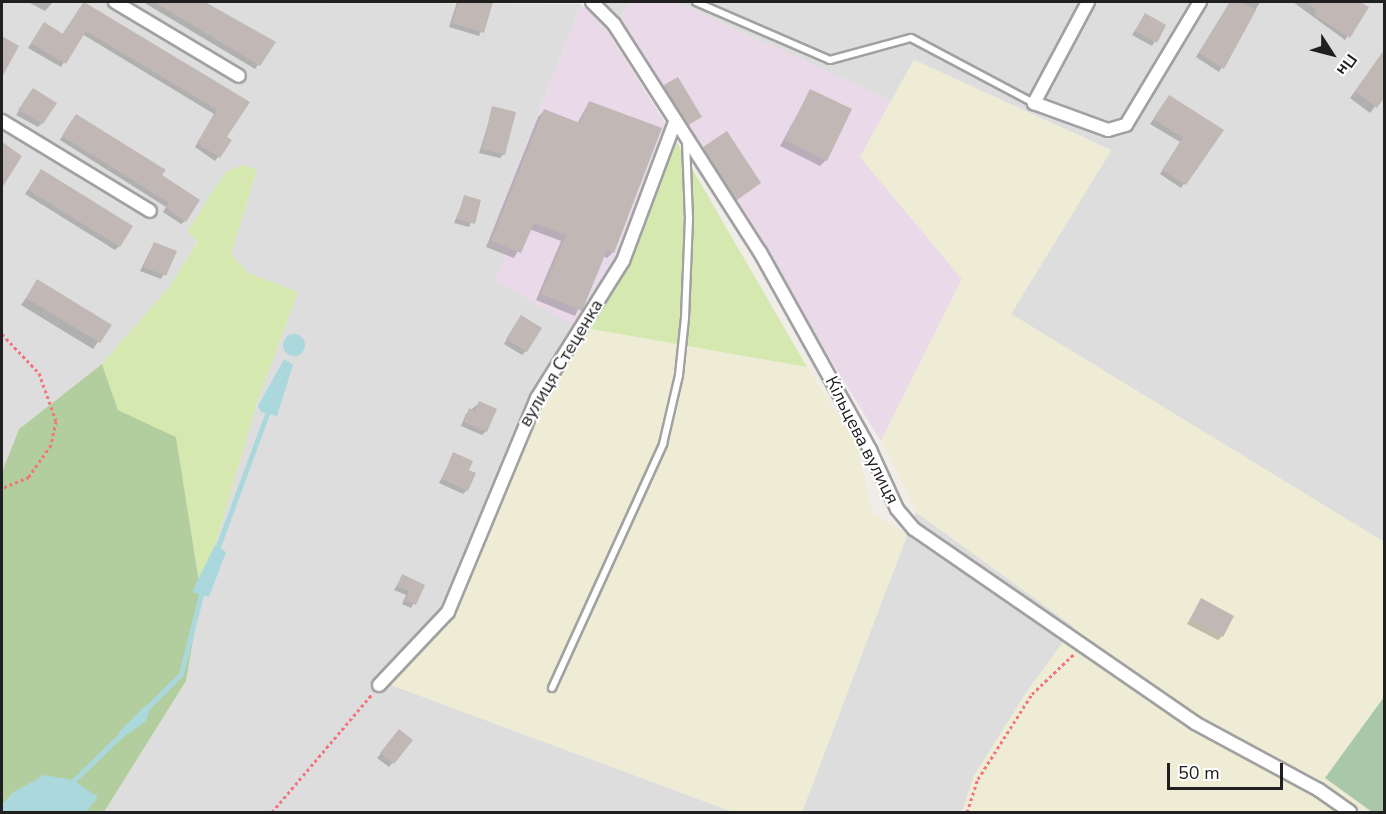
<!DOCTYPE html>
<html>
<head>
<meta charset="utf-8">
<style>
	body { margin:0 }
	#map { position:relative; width:1386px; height:814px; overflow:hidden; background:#f0ece7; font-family:"Nunito Sans",sans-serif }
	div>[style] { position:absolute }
	.residential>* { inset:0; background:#dedddd }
	.industrial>* { inset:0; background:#e9d9e9 }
	.farmland>* { inset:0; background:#eeecd4 }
	.grass>* { inset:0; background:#d4e8b0 }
	.forest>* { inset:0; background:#b3ce9e }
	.cemetery>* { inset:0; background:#a9c8a9 }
	.water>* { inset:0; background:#aad8dc }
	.round { border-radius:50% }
	.shadow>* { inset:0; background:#0003 }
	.stream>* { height:4.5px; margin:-2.25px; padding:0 2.25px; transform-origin:2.25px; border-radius:2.25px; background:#aad8dc }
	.building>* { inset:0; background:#c1b7b4 }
	.path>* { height:3px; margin-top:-1.5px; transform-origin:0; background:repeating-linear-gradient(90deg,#f4747b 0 3px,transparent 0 6px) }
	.roads { filter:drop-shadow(2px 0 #a1a1a1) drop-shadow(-2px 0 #a1a1a1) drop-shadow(0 2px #a1a1a1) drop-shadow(0 -2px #a1a1a1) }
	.service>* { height:6px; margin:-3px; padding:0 3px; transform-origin:3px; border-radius:3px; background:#fff }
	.minor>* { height:12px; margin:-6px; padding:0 6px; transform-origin:6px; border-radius:6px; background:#fff }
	span { translate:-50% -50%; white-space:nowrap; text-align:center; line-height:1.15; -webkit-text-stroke:4.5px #fff; paint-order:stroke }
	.street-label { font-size:18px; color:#202020 }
	.frame { position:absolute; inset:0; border:3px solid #202020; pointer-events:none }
	.north { position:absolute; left:1302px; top:24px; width:60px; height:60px; -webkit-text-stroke:4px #fff; paint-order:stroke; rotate:126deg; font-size:16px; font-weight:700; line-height:24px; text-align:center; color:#202020 }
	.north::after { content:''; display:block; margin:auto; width:21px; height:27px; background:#202020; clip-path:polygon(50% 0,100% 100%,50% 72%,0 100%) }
	.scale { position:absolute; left:1167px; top:763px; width:116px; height:27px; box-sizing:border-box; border:3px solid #202020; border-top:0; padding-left:8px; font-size:18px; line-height:21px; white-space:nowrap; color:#202020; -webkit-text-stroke:4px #fff; paint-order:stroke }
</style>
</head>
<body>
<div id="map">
	<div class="residential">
		<i style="clip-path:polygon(2px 2px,581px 4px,488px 242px,507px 253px,495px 280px,575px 326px,444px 609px,375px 679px,733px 812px,104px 812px,186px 681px,201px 594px,256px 406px,298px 292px,248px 273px,231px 254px,257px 170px,193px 236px,198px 240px,170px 286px,102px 364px,19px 429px,2px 472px)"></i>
		<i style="clip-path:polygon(603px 2px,630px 2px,620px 18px)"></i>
		<i style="clip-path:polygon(677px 2px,1384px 2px,1384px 542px,1011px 314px,1111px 150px,914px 60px,891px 101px)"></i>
		<i style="clip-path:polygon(916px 512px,1074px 627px,1028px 690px,974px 776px,962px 812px,802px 812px)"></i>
	</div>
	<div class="industrial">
		<i style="clip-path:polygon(630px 2px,677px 2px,891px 101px,860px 157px,962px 279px,881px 441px,620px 18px)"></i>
		<i style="clip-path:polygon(581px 4px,607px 30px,669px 129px,620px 259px,575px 326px,494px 280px,506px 253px,488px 242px)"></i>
	</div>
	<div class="farmland">
		<i style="clip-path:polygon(914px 60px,1111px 151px,1011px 314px,1384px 542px,1384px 697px,1325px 778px,1372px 812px,962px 812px,974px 776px,1028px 690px,1074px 627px,916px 512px,881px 441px,962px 279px,860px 157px)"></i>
		<i style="clip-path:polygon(575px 326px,807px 367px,856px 443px,872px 513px,907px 534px,802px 812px,733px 812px,375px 679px,444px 609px,511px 438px)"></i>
	</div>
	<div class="grass">
		<i style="clip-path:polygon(669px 129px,807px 367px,575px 326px,620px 259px)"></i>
		<i style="clip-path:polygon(244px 165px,257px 170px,231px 254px,248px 273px,298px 292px,256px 406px,201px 594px,176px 437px,118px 410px,102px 364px,170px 286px,198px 241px,187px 232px,215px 188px,227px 171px)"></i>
	</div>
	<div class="forest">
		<i style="clip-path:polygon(102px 364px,118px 410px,176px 437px,201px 594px,186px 681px,104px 812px,86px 812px,97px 797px,14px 792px,2px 805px,2px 472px,19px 429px)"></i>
	</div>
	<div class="cemetery">
		<i style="clip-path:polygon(1384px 697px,1384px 812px,1372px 812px,1325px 778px)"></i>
	</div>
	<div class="water">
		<i class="round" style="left:283px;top:334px;width:22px;height:22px"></i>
		<i style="clip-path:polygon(284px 359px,293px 365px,277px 416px,261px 412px,258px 406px)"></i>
		<i style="clip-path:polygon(215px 545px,226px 552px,209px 597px,192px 592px)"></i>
		<i style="clip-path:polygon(146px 705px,151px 706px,146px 721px,117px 742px,119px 732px)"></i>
		<i style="clip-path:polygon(44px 775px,73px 780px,98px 797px,86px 812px,2px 812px,2px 805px,14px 792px)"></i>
	</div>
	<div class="shadow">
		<i style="clip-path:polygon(28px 2px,53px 2px,45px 11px)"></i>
		<i style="clip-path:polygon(143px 2px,202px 2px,273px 43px,255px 69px)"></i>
		<i style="clip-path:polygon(457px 2px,491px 4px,479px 36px,449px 27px)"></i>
		<i style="clip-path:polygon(1230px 2px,1260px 2px,1219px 72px,1196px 57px)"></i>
		<i style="clip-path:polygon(1293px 2px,1357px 2px,1367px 8px,1345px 40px)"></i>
		<i style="clip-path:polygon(83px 3px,248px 102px,225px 137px,230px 141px,215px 161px,195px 147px,214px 114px,82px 34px,61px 67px,28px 48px,44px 24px,62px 35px)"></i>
		<i style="clip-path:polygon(1145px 15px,1164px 26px,1152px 46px,1132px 35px)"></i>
		<i style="clip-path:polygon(1383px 54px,1384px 95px,1370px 113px,1350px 98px)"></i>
		<i style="clip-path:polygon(665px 86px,700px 116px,682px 130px,659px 93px)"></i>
		<i style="clip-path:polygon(33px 90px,42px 123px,38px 127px,16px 115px)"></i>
		<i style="clip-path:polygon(810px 91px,826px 160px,820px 166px,780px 146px)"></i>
		<i style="clip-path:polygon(1169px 97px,1221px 130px,1181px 188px,1160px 174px,1180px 142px,1150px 124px)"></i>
		<i style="clip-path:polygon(589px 102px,613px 252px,607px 258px,603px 256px,575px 316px,536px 300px,561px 241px,529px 229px,514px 258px,486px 247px,538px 117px,544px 111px,577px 124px)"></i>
		<i style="clip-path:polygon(493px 108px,504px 154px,500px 158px,479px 153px)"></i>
		<i style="clip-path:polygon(72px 120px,160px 176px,185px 221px,181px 224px,163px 212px,166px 207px,60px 140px)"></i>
		<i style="clip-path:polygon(726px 134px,759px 183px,730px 205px,698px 155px)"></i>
		<i style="clip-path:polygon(38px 175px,119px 246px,115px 250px,25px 194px)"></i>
		<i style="clip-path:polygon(465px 197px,480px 201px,469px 227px,454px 223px)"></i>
		<i style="clip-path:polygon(154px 243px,175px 252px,161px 279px,140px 271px)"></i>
		<i style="clip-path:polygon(38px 281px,110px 325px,93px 349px,21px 305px)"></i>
		<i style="clip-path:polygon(521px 317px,526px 351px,522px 355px,504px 344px)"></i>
		<i style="clip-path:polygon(479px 403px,486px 431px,482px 435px,461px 426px,466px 414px)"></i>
		<i style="clip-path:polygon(454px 454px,467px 471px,467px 490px,463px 494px,439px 483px)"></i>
		<i style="clip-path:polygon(403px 576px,423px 586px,411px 608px,402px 604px,406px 595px,394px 590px)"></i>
		<i style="clip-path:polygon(1202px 600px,1222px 636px,1218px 640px,1187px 624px)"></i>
		<i style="clip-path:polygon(396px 735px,411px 740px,389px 767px,377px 758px)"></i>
	</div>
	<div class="stream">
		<i style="left:216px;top:552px;width:147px;rotate:-69.7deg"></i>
		<i style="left:146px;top:709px;width:49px;rotate:-45deg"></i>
		<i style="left:181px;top:674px;width:86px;rotate:-75.8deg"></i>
		<i style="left:69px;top:785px;width:72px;rotate:-43.9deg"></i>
	</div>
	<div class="building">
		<i style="clip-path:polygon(84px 2px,250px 102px,227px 137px,232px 140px,220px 158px,197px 143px,217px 110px,86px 31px,66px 64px,31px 43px,44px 22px,63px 34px)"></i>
		<i style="clip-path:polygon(154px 2px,205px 2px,276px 42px,260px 66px)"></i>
		<i style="clip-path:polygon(459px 2px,493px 2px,484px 33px,452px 23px)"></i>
		<i style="clip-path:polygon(1230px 2px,1241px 2px,1256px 10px,1224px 69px,1199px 53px)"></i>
		<i style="clip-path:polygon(1304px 2px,1360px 2px,1369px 7px,1350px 38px,1314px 15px,1317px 10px)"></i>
		<i style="clip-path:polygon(1145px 13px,1166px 25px,1157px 43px,1135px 31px)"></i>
		<i style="clip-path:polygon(2px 36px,19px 46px,2px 77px)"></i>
		<i style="clip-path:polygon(1384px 50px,1384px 98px,1377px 108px,1355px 91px)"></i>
		<i style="clip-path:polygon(678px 77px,702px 117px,688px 125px,664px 85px)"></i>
		<i style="clip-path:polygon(33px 88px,57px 103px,43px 124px,18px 110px)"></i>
		<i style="clip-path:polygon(810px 89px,852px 109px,827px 161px,785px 140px)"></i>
		<i style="clip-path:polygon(1169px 95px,1224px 130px,1186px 185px,1162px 170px,1183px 138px,1153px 119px)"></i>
		<i style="clip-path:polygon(589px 101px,662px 128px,614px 253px,607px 250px,582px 311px,541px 294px,566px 235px,534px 223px,521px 253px,491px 241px,544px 109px,580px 123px)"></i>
		<i style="clip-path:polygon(492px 106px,516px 112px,505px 155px,482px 149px)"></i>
		<i style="clip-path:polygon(76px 114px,166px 170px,162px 175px,200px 200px,186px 222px,166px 208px,169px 203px,62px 136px)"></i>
		<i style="clip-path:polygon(727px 131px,761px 183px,737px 200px,703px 147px)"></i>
		<i style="clip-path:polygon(2px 142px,22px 156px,2px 188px)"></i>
		<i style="clip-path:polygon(41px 169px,133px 226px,120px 247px,28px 190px)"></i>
		<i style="clip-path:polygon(464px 195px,481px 200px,475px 224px,457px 219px)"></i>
		<i style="clip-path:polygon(154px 242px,177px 251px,166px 276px,143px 267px)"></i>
		<i style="clip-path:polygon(37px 279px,112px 325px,100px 343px,26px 298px)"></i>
		<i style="clip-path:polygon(521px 315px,542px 328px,527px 352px,506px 339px)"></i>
		<i style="clip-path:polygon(479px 401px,497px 409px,487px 432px,464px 422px,469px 408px,475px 411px)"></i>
		<i style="clip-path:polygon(453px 452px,473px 461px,469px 470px,476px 473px,468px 491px,442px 479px)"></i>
		<i style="clip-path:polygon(402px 574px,425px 585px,416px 605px,405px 600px,409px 591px,397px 586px)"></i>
		<i style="clip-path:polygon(1201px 598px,1234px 616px,1223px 637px,1190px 619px)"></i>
		<i style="clip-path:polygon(399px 729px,413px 740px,394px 764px,380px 753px)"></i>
	</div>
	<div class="path">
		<i style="left:2px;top:334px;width:54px;rotate:46.5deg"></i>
		<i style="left:39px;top:373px;width:51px;rotate:70.5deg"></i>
		<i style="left:56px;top:421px;width:25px;rotate:102deg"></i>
		<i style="left:51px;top:445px;width:39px;rotate:125deg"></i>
		<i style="left:29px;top:477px;width:29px;rotate:158deg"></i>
		<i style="left:272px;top:812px;width:155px;rotate:-49.7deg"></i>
		<i style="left:967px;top:812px;width:35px;rotate:-72deg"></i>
		<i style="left:978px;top:779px;width:101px;rotate:-57.6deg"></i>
		<i style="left:1032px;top:694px;width:57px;rotate:-43.6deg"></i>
	</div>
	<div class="roads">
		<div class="service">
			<i style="left:696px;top:2px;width:146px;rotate:23.4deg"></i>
			<i style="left:830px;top:60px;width:84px;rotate:-15.2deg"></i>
			<i style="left:911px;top:38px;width:139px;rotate:27.9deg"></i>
			<i style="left:552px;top:688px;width:268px;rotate:-65.5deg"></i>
			<i style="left:663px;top:444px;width:71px;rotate:-76.9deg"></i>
			<i style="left:679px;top:375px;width:57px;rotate:-84deg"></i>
			<i style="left:685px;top:318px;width:99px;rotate:-87.7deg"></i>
			<i style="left:689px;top:219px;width:79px;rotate:-92.2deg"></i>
		</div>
		<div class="minor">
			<i style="left:115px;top:2px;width:144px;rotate:30.8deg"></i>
			<i style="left:592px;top:2px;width:31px;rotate:45deg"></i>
			<i style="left:614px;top:24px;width:271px;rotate:57.4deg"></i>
			<i style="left:760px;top:252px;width:227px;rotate:60.9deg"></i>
			<i style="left:870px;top:450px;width:65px;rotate:65.4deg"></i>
			<i style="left:897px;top:509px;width:26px;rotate:50deg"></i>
			<i style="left:914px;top:529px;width:341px;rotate:34.6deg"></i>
			<i style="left:1195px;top:723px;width:141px;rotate:28.4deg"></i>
			<i style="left:1319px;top:790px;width:38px;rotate:35deg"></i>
			<i style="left:1088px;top:2px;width:115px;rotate:118.1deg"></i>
			<i style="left:1034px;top:103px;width:79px;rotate:20deg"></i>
			<i style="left:1108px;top:130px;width:19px;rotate:-16deg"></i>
			<i style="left:1126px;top:125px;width:144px;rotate:-59deg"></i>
			<i style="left:2px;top:121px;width:173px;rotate:31.3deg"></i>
			<i style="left:379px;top:685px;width:100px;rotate:-46.6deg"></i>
			<i style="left:448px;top:612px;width:232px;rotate:-67.4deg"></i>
			<i style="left:537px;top:398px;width:162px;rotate:-57.9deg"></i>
			<i style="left:623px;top:261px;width:148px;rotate:-69.5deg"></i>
		</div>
	</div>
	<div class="street-label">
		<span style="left:561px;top:363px;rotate:-59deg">вулиця Стеценка</span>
		<span style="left:862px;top:440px;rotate:63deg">Кільцева вулиця</span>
	</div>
	<div class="frame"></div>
	<div class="north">Пн</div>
	<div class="scale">50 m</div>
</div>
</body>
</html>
